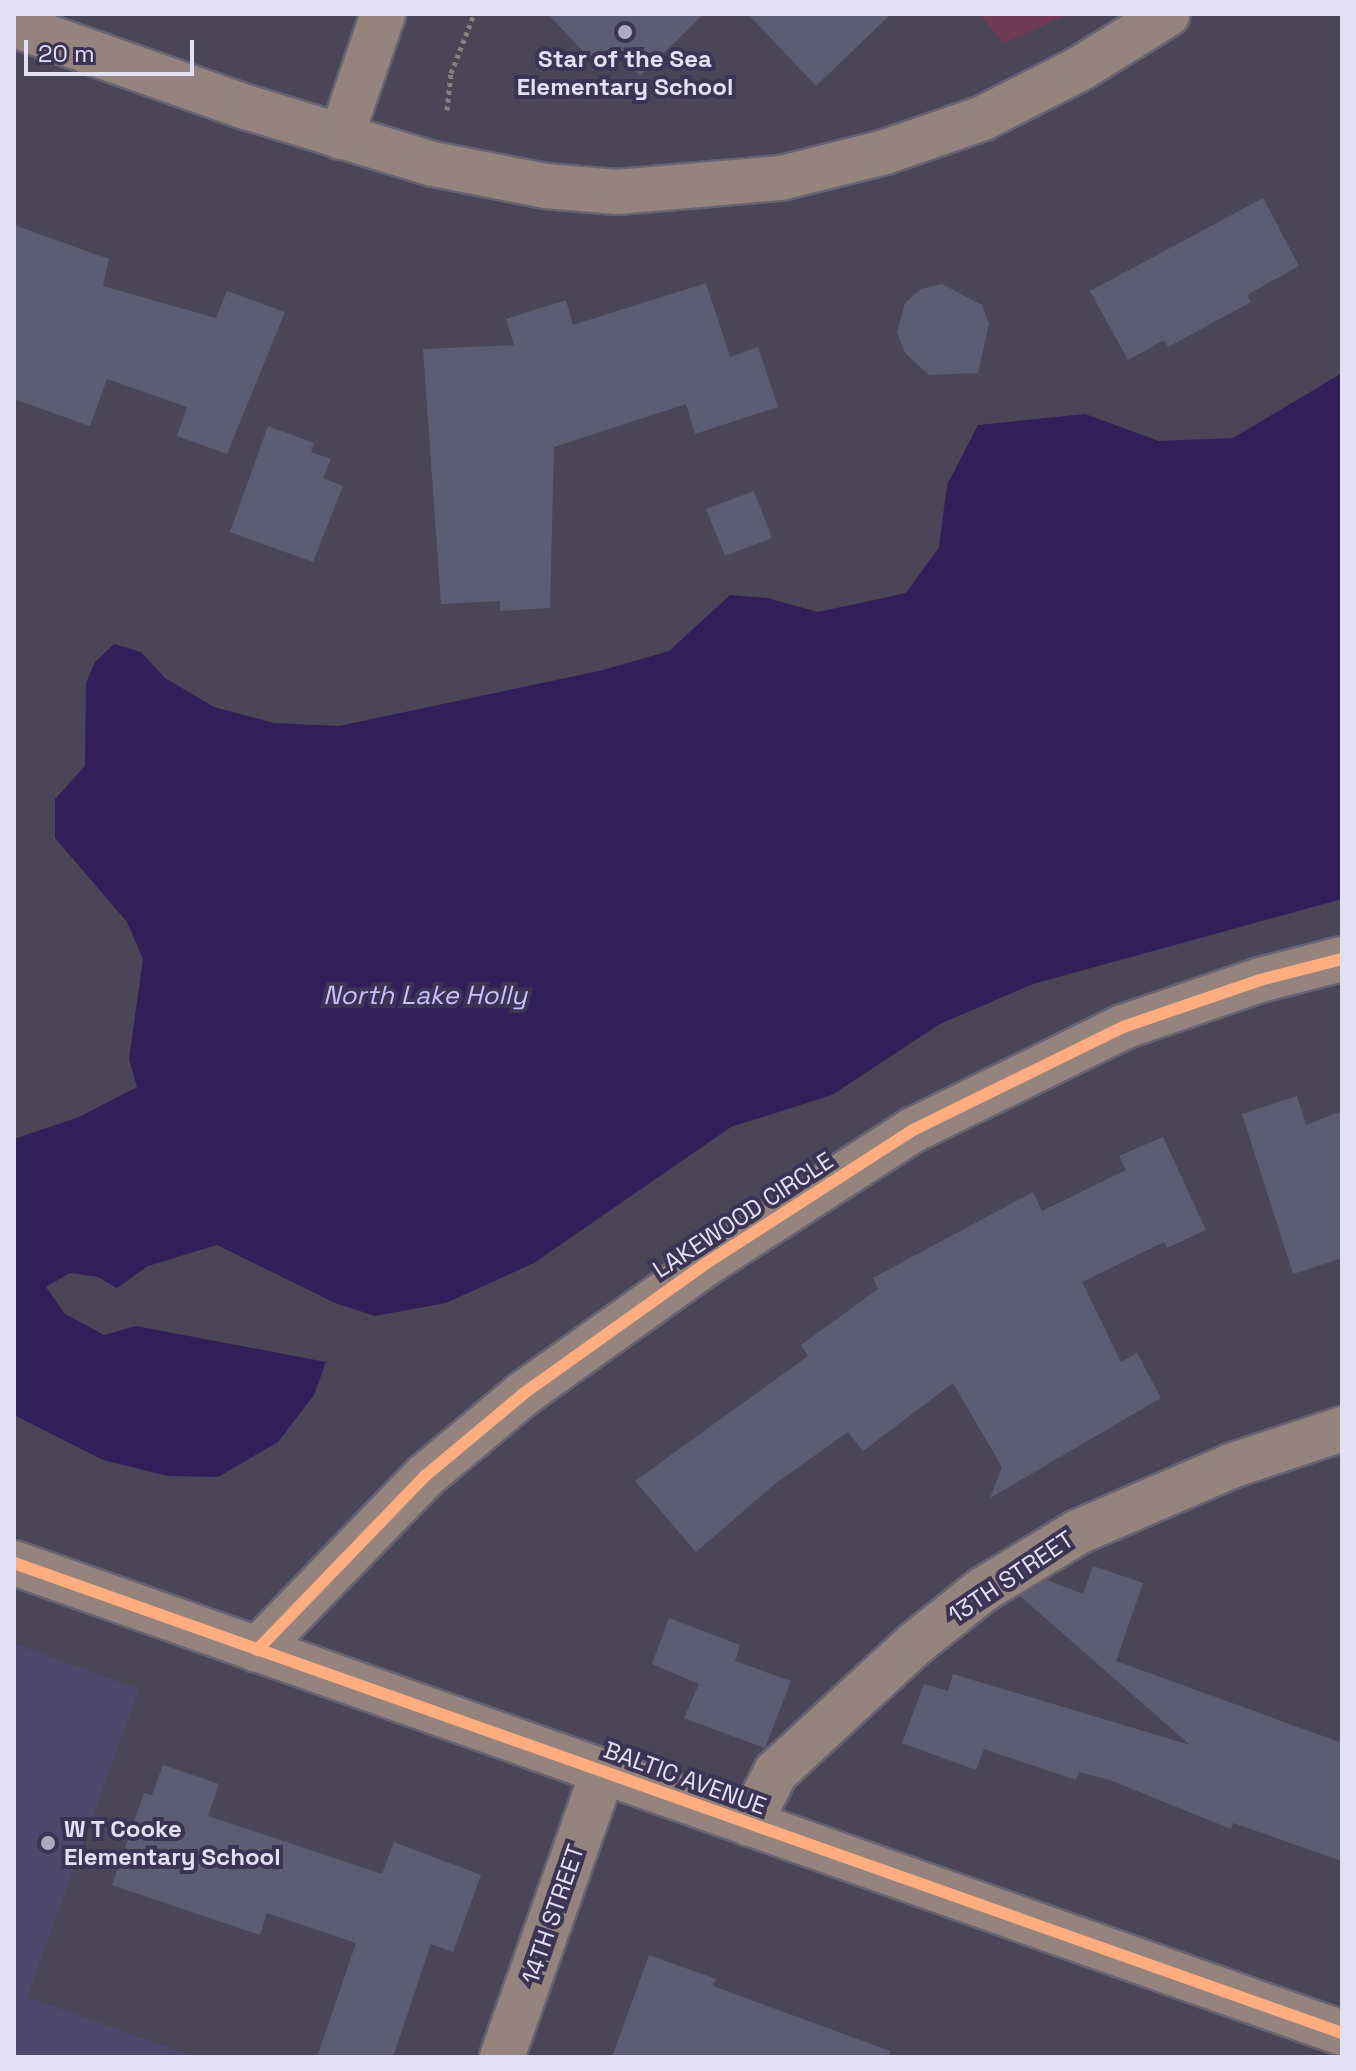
<!DOCTYPE html>
<html>
<head>
<meta charset="utf-8">
<style>
	body { margin:0 }
	#map { position:relative; width:1356px; height:2071px; overflow:hidden; background:#4a4658; font-family:"Space Grotesk",sans-serif }
	div>[style] { position:absolute }
	.built>* { inset:0; background:#4f486d }
	.green>* { inset:0; background:#6f3b55 }
	.water>* { inset:0; background:#311f5a }
	.building>* { inset:0; background:#5c5d72 }
	.path>* { height:5px; margin-top:-2.5px; transform-origin:0; background:repeating-linear-gradient(90deg,#897f80 0 4px,transparent 0 8px) }
	.roads { filter:drop-shadow(2px 0 #666372) drop-shadow(-2px 0 #666372) drop-shadow(0 2px #666372) drop-shadow(0 -2px #666372) }
	.minor>* { height:44px; margin:-22px; padding:0 22px; transform-origin:22px; border-radius:22px; background:#94847d }
	.cycleway>* { height:12px; margin:-6px; padding:0 6px; transform-origin:6px; border-radius:6px; background:#ffac80 }
	.dots>* { width:22px; height:22px; translate:-50% -50%; box-sizing:border-box; border:4px solid #3b3454; border-radius:50% }
	span { translate:-50% -50%; white-space:nowrap; text-align:center; line-height:1.15; -webkit-text-stroke:8px #3b3454; paint-order:stroke }
	.poi-label { font-size:24px; color:#e3e0f4; font-weight:700 }
	.left { translate:0 -50%; text-align:left }
	.street-label { font-size:24px; color:#e3e0f4 }
	.water-label { font-size:26px; color:#cabffb; font-style:italic }
	.frame { position:absolute; inset:0; border:16px solid #e3e0f4; pointer-events:none }
	.scale { position:absolute; left:24px; top:40px; width:170px; height:36px; box-sizing:border-box; border:4px solid #e3e0f4; border-top:0; padding-left:10px; font-size:24px; line-height:28px; white-space:nowrap; color:#e3e0f4; -webkit-text-stroke:6px #3b3454; paint-order:stroke }
</style>
</head>
<body>
<div id="map">
	<div class="built">
		<i style="clip-path:polygon(14px 1644px,139px 1689px,27px 1997px,195px 2057px,14px 2057px)"></i>
	</div>
	<div class="green">
		<i style="clip-path:polygon(979px 14px,1069px 14px,1004px 43px)"></i>
	</div>
	<div class="water">
		<i style="clip-path:polygon(1342px 373px,1342px 899px,1033px 984px,940px 1024px,832px 1095px,731px 1127px,534px 1263px,446px 1303px,375px 1316px,335px 1303px,217px 1245px,148px 1266px,117px 1288px,98px 1277px,70px 1273px,46px 1287px,65px 1314px,104px 1335px,136px 1326px,326px 1362px,314px 1395px,278px 1442px,218px 1477px,168px 1476px,103px 1460px,14px 1415px,14px 1139px,79px 1117px,137px 1087px,129px 1059px,143px 959px,127px 922px,55px 838px,55px 799px,85px 766px,86px 683px,95px 662px,114px 644px,141px 652px,165px 678px,214px 707px,274px 723px,339px 726px,603px 670px,669px 651px,730px 595px,767px 598px,818px 612px,906px 593px,939px 547px,947px 485px,978px 425px,1085px 414px,1159px 441px,1233px 438px)"></i>
	</div>
	<div class="building">
		<i style="clip-path:polygon(548px 14px,704px 14px,640px 76px,614px 49px,597px 66px)"></i>
		<i style="clip-path:polygon(748px 14px,891px 14px,816px 86px)"></i>
		<i style="clip-path:polygon(1263px 198px,1299px 266px,1247px 295px,1251px 302px,1168px 347px,1164px 340px,1128px 360px,1090px 291px)"></i>
		<i style="clip-path:polygon(14px 225px,109px 259px,103px 286px,216px 318px,227px 291px,285px 312px,227px 454px,177px 436px,187px 407px,107px 379px,90px 426px,14px 399px)"></i>
		<i style="clip-path:polygon(706px 283px,730px 357px,758px 347px,778px 407px,695px 434px,686px 404px,554px 447px,550px 608px,500px 611px,500px 601px,441px 604px,423px 349px,514px 345px,506px 319px,566px 300px,573px 325px)"></i>
		<i style="clip-path:polygon(942px 284px,982px 305px,989px 324px,978px 373px,929px 375px,905px 353px,897px 333px,905px 303px,921px 289px)"></i>
		<i style="clip-path:polygon(268px 426px,314px 443px,311px 452px,331px 459px,323px 478px,343px 486px,313px 562px,230px 532px)"></i>
		<i style="clip-path:polygon(754px 491px,772px 538px,725px 556px,706px 509px)"></i>
		<i style="clip-path:polygon(1297px 1096px,1306px 1125px,1342px 1111px,1342px 1258px,1293px 1274px,1242px 1114px)"></i>
		<i style="clip-path:polygon(1163px 1137px,1206px 1230px,1167px 1248px,1164px 1242px,1082px 1282px,1121px 1362px,1137px 1353px,1161px 1398px,990px 1498px,1002px 1467px,953px 1383px,863px 1451px,848px 1432px,776px 1483px,696px 1552px,635px 1481px,808px 1356px,801px 1345px,878px 1289px,873px 1278px,1033px 1192px,1042px 1211px,1126px 1170px,1119px 1156px)"></i>
		<i style="clip-path:polygon(1093px 1566px,1143px 1583px,1116px 1661px,1342px 1743px,1342px 1861px,1233px 1823px,1231px 1829px,1110px 1780px,1079px 1772px,1076px 1780px,984px 1749px,976px 1770px,902px 1743px,924px 1684px,948px 1691px,953px 1674px,1190px 1745px,1020px 1596px,1047px 1580px,1083px 1594px)"></i>
		<i style="clip-path:polygon(669px 1618px,740px 1645px,735px 1661px,791px 1681px,765px 1748px,684px 1718px,699px 1684px,652px 1664px)"></i>
		<i style="clip-path:polygon(163px 1765px,219px 1784px,208px 1816px,382px 1874px,394px 1842px,481px 1875px,453px 1952px,431px 1944px,393px 2057px,317px 2057px,356px 1943px,267px 1913px,260px 1935px,112px 1885px,144px 1793px,152px 1795px)"></i>
		<i style="clip-path:polygon(649px 1955px,716px 1979px,713px 1986px,890px 2051px,889px 2057px,612px 2057px)"></i>
	</div>
	<div class="path">
		<i style="left:447px;top:110px;width:37px;rotate:-84deg"></i>
		<i style="left:451px;top:73px;width:63px;rotate:-68.7deg"></i>
	</div>
	<div class="roads">
		<div class="minor">
			<i style="left:14px;top:25px;width:246px;rotate:19.5deg"></i>
			<i style="left:246px;top:107px;width:195px;rotate:17deg"></i>
			<i style="left:433px;top:164px;width:114px;rotate:11.1deg"></i>
			<i style="left:545px;top:186px;width:72px;rotate:4.8deg"></i>
			<i style="left:617px;top:192px;width:165px;rotate:-4.9deg"></i>
			<i style="left:781px;top:178px;width:107px;rotate:-14deg"></i>
			<i style="left:885px;top:152px;width:104px;rotate:-19.1deg"></i>
			<i style="left:983px;top:118px;width:110px;rotate:-27deg"></i>
			<i style="left:1081px;top:68px;width:102px;rotate:-31.8deg"></i>
			<i style="left:341px;top:137px;width:130px;rotate:-71.1deg"></i>
			<i style="left:14px;top:1563px;width:1409px;rotate:19.49deg"></i>
			<i style="left:257px;top:1650px;width:242px;rotate:-46deg"></i>
			<i style="left:425px;top:1476px;width:128px;rotate:-39.9deg"></i>
			<i style="left:523px;top:1394px;width:224px;rotate:-35.5deg"></i>
			<i style="left:705px;top:1264px;width:247px;rotate:-32.8deg"></i>
			<i style="left:913px;top:1130px;width:234px;rotate:-26.1deg"></i>
			<i style="left:1123px;top:1027px;width:145px;rotate:-18.9deg"></i>
			<i style="left:1260px;top:980px;width:85px;rotate:-14.4deg"></i>
			<i style="left:749px;top:1824px;width:59px;rotate:-62.6deg"></i>
			<i style="left:776px;top:1772px;width:190px;rotate:-42.7deg"></i>
			<i style="left:916px;top:1643px;width:87px;rotate:-38.5deg"></i>
			<i style="left:984px;top:1589px;width:110px;rotate:-31.2deg"></i>
			<i style="left:1078px;top:1532px;width:167px;rotate:-23.3deg"></i>
			<i style="left:1231px;top:1466px;width:117px;rotate:-18.4deg"></i>
			<i style="left:502px;top:2057px;width:302px;rotate:-70.5deg"></i>
		</div>
	</div>
	<div class="cycleway">
		<i style="left:14px;top:1563px;width:1409px;rotate:19.49deg"></i>
		<i style="left:257px;top:1650px;width:242px;rotate:-46deg"></i>
		<i style="left:425px;top:1476px;width:128px;rotate:-39.9deg"></i>
		<i style="left:523px;top:1394px;width:224px;rotate:-35.5deg"></i>
		<i style="left:705px;top:1264px;width:247px;rotate:-32.8deg"></i>
		<i style="left:913px;top:1130px;width:234px;rotate:-26.1deg"></i>
		<i style="left:1123px;top:1027px;width:145px;rotate:-18.9deg"></i>
		<i style="left:1260px;top:980px;width:85px;rotate:-14.4deg"></i>
	</div>
	<div class="dots">
		<i style="left:625px;top:32px;background:#adaabd"></i>
		<i style="left:48px;top:1843px;background:#adaabd"></i>
	</div>
	<div class="poi-label">
		<span style="left:625px;top:73px">Star of the Sea<br>Elementary School</span>
		<span class="left" style="left:64px;top:1843px">W T Cooke<br>Elementary School</span>
	</div>
	<div class="street-label">
		<span style="left:743px;top:1215px;rotate:-33deg">LAKEWOOD CIRCLE</span>
		<span style="left:1011px;top:1577px;rotate:-34deg">13TH STREET</span>
		<span style="left:685px;top:1778px;rotate:20deg">BALTIC AVENUE</span>
		<span style="left:553px;top:1914px;rotate:-71deg">14TH STREET</span>
	</div>
	<div class="water-label">
		<span style="left:425px;top:996px">North Lake Holly</span>
	</div>
	<div class="frame"></div>
	<div class="scale">20 m</div>
</div>
</body>
</html>
